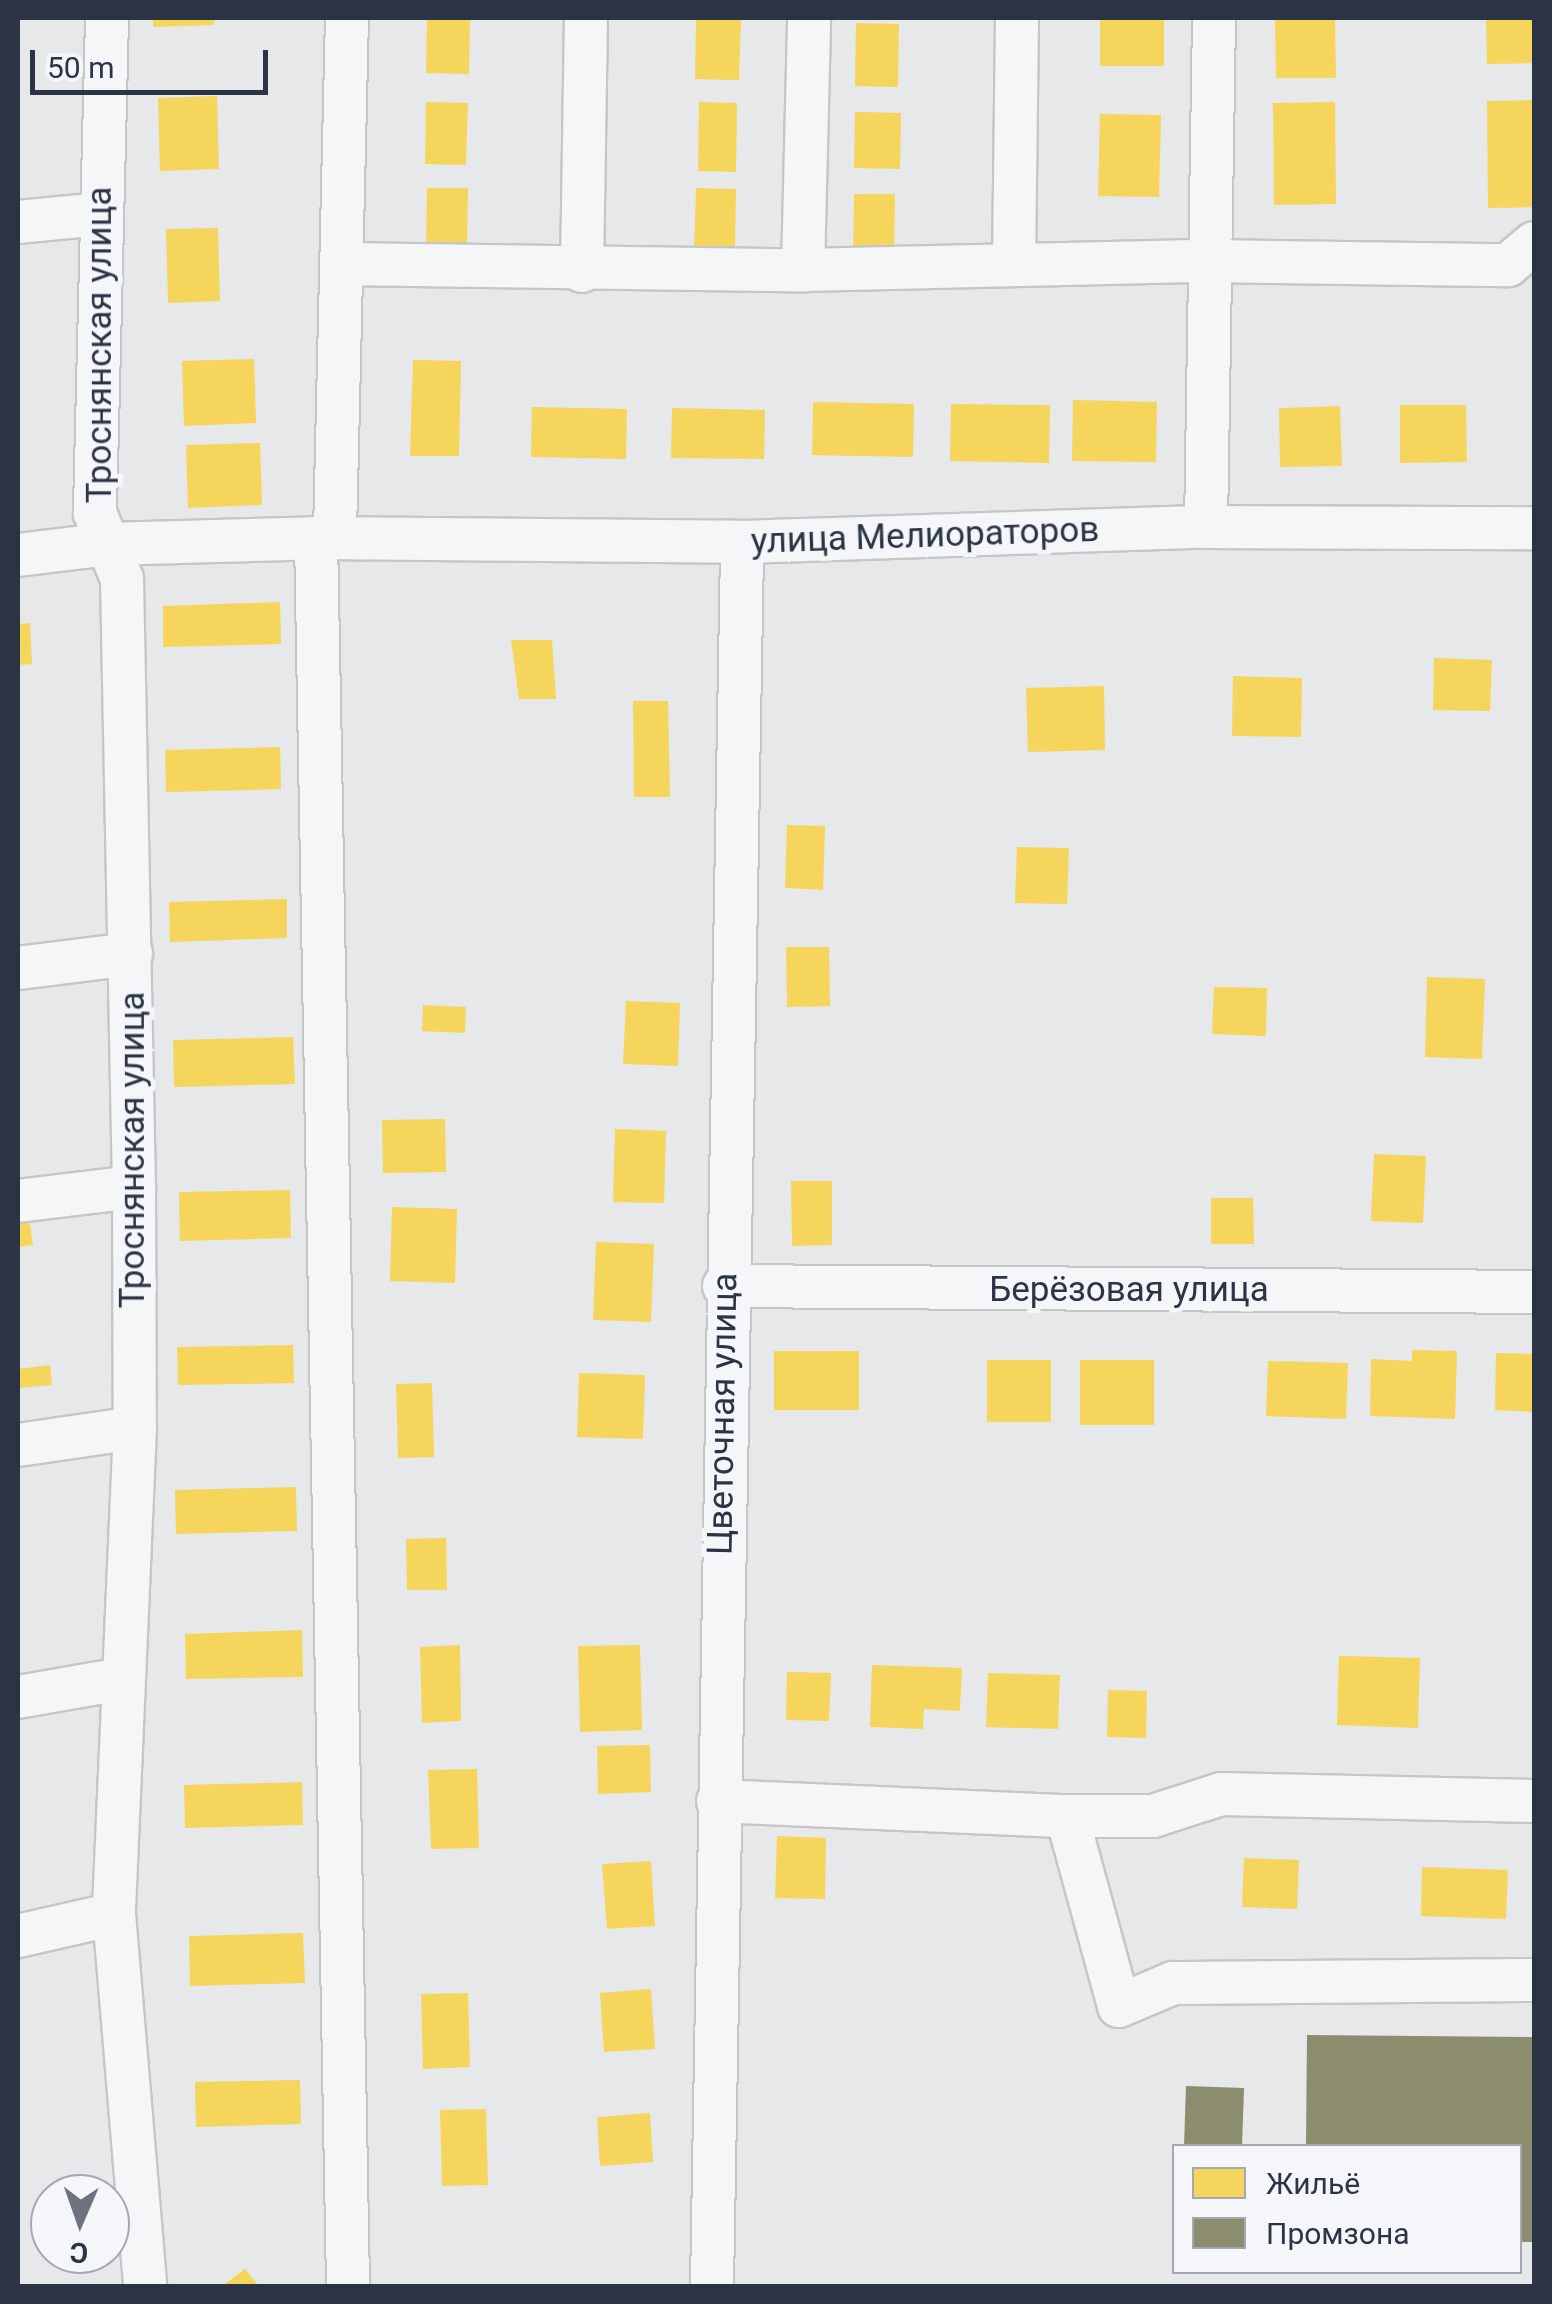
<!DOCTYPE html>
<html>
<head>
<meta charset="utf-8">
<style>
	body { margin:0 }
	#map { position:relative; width:1552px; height:2304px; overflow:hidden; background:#e6e8ea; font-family:Roboto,sans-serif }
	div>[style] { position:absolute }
	.homes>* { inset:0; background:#f6d55c }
	.industry>* { inset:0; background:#8c8c6e }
	.roads { filter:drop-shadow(2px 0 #c4c6c8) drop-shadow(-2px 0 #c4c6c8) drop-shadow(0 2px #c4c6c8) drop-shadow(0 -2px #c4c6c8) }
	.minor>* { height:42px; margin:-21px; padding:0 21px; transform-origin:21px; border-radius:21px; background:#f5f6f7 }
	span { translate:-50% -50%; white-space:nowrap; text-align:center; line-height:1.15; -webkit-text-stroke:10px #f4f6f9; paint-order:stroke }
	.street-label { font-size:35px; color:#2b3445 }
	.frame { position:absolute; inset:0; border:20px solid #2b3445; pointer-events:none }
	.legend { position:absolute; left:1172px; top:2144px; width:350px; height:130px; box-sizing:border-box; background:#f4f6f9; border:2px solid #a4a8b1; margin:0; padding:12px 18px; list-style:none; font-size:30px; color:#2b3445 }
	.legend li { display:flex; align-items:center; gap:20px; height:50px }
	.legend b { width:50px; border:2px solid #a4a8b1 }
	.north { position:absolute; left:30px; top:2174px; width:100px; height:100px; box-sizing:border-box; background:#f4f6f9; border:2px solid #a4a8b1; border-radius:50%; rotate:182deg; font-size:28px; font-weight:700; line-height:40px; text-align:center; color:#2b3445 }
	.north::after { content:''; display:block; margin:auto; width:35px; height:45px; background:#6c737f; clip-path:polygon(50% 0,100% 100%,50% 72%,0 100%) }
	.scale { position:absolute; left:30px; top:50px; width:238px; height:45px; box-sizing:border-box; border:5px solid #2b3445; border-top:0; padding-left:12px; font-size:30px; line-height:35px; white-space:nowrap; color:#2b3445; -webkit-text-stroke:8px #f4f6f9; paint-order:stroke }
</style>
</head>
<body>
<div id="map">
	<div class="homes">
		<i style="clip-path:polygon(153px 18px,214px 18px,214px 25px,153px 27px)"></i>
		<i style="clip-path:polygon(427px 18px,470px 18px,469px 74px,426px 73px)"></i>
		<i style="clip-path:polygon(1100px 18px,1164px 18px,1164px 66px,1100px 66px)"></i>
		<i style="clip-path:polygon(1275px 18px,1335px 18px,1336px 78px,1276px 78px)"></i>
		<i style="clip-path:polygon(1486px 18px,1534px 18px,1534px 63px,1487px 64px)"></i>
		<i style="clip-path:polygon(696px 19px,741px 19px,739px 80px,695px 79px)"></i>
		<i style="clip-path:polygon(856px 23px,899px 24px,898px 87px,855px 86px)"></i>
		<i style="clip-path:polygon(217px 96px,219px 169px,160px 171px,158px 98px)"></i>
		<i style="clip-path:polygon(1534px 100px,1534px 207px,1488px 208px,1487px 101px)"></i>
		<i style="clip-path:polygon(426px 102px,468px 103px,466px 165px,425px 164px)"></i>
		<i style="clip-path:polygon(699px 102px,737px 103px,736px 172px,698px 171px)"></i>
		<i style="clip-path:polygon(1335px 102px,1336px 204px,1274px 205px,1273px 103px)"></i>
		<i style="clip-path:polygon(855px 112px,901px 113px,900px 169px,854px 168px)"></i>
		<i style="clip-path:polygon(1100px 114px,1161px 115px,1159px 197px,1098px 196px)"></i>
		<i style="clip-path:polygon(427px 188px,468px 188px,467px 248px,426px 248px)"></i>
		<i style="clip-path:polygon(696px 188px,736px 189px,735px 251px,694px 250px)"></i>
		<i style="clip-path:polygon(854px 194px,895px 194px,894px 255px,853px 254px)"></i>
		<i style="clip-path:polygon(218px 228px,220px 301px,168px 303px,166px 229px)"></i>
		<i style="clip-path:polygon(254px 359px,256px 423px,184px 426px,182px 361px)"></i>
		<i style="clip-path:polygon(413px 360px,461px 361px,459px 456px,410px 456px)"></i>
		<i style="clip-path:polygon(1073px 400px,1157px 402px,1156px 462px,1072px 461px)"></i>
		<i style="clip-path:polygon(813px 402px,914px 404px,913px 457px,812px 455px)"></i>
		<i style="clip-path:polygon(951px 404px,1050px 405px,1049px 463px,950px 461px)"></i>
		<i style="clip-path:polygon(1400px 405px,1466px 405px,1467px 462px,1400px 463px)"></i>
		<i style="clip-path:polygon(1340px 406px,1342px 466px,1280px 467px,1279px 408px)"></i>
		<i style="clip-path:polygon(532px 407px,627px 409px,626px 459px,531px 457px)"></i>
		<i style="clip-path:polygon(672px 408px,765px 410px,764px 459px,671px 458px)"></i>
		<i style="clip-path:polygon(260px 443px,262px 505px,188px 508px,186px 445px)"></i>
		<i style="clip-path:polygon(280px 602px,281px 644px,163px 647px,163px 606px)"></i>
		<i style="clip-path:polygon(30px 623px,32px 664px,18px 665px,18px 624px)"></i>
		<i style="clip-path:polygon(511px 640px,552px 640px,556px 699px,519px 699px)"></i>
		<i style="clip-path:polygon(1434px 658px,1492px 660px,1490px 711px,1433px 710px)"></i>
		<i style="clip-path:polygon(1233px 676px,1302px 678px,1301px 737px,1232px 736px)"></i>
		<i style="clip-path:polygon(1104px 686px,1105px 750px,1028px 752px,1026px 688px)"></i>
		<i style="clip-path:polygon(633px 701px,668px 701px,670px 797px,634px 797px)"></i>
		<i style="clip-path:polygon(280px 747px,281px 789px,166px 792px,165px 750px)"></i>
		<i style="clip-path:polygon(787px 825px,825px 826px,823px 890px,785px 888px)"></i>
		<i style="clip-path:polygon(1017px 847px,1069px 848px,1067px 904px,1015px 903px)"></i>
		<i style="clip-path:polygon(287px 899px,287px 938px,170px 942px,169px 902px)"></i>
		<i style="clip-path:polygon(786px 947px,829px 947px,830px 1006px,787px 1007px)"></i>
		<i style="clip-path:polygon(1427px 977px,1485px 979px,1482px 1059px,1425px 1057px)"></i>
		<i style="clip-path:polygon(1214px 987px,1267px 988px,1266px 1036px,1212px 1034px)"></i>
		<i style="clip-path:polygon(626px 1001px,680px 1003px,678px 1066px,623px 1064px)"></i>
		<i style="clip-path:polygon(423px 1005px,466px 1007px,465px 1033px,422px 1031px)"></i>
		<i style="clip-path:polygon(293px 1037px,295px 1084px,174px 1087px,173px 1040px)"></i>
		<i style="clip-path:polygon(445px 1119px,446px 1172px,383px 1173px,382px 1120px)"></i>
		<i style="clip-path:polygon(615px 1129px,666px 1131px,664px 1203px,613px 1202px)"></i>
		<i style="clip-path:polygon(1374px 1154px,1426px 1156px,1423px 1223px,1371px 1221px)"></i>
		<i style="clip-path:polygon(791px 1181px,832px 1181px,832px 1245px,792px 1246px)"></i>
		<i style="clip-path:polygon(290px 1190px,291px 1238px,180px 1241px,179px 1192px)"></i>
		<i style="clip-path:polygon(1211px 1198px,1253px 1198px,1254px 1244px,1211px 1244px)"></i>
		<i style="clip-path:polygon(392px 1207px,457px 1209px,455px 1283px,390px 1281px)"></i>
		<i style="clip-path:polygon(28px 1211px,33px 1245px,18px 1247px,18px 1213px)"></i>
		<i style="clip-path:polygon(596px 1242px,654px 1244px,651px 1322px,593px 1320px)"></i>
		<i style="clip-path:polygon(293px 1345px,294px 1383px,178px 1385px,177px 1347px)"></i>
		<i style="clip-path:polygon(1412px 1350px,1457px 1351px,1455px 1419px,1370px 1416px,1371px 1359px,1412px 1361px)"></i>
		<i style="clip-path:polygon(774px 1351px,859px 1351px,859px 1410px,774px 1410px)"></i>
		<i style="clip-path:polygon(1496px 1353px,1534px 1354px,1534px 1412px,1495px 1410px)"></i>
		<i style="clip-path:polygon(987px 1360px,1051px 1360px,1051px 1422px,987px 1422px)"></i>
		<i style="clip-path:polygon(1080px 1360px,1154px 1360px,1154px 1425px,1080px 1425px)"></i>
		<i style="clip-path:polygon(1268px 1361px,1348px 1363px,1346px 1419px,1266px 1416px)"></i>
		<i style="clip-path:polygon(50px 1365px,52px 1385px,18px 1388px,18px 1369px)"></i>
		<i style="clip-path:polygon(579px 1373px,645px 1375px,643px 1439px,577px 1437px)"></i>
		<i style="clip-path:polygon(432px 1383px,434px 1457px,398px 1458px,396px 1384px)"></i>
		<i style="clip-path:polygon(296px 1487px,297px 1531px,176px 1534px,175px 1490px)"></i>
		<i style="clip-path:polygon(446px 1538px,447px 1590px,407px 1590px,406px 1539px)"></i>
		<i style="clip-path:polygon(302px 1630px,303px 1677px,186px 1679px,185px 1634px)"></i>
		<i style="clip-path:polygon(460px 1645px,461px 1721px,422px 1723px,420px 1647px)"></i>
		<i style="clip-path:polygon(640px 1645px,642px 1730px,580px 1732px,578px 1646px)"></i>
		<i style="clip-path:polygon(1339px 1656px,1420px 1658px,1418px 1728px,1337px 1725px)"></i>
		<i style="clip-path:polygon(872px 1665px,962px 1668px,960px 1711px,924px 1709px,923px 1729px,870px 1727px)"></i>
		<i style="clip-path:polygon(787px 1672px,831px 1673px,829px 1721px,786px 1720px)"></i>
		<i style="clip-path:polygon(988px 1673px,1060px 1675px,1058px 1729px,986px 1727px)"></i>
		<i style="clip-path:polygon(1108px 1690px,1147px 1691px,1146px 1738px,1107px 1737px)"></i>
		<i style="clip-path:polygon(650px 1745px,651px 1792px,598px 1794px,597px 1746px)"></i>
		<i style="clip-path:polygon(477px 1769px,479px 1848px,431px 1849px,428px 1770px)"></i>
		<i style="clip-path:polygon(302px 1782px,303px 1825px,185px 1828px,184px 1785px)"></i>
		<i style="clip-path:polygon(777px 1836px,826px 1838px,825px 1899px,775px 1898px)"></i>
		<i style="clip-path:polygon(1244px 1858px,1299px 1860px,1297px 1909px,1242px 1907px)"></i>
		<i style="clip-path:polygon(651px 1861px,655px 1926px,607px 1929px,602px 1864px)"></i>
		<i style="clip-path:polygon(1422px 1867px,1508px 1870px,1506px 1919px,1421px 1916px)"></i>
		<i style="clip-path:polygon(303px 1933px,305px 1983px,190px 1986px,189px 1936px)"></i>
		<i style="clip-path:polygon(651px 1989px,655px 2049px,604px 2052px,600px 1993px)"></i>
		<i style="clip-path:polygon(468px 1993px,470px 2067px,423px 2069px,421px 1994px)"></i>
		<i style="clip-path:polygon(300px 2080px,301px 2124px,196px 2127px,195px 2082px)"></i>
		<i style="clip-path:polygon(486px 2109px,488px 2185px,442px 2186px,440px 2110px)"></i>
		<i style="clip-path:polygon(650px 2113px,653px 2162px,600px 2166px,597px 2117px)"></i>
		<i style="clip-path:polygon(245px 2269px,259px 2286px,222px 2286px)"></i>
	</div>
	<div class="industry">
		<i style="clip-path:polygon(1307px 2035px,1534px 2037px,1534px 2242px,1520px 2242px,1520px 2146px,1306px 2146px)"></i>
		<i style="clip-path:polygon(1186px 2086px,1244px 2088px,1242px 2146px,1184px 2146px)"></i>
	</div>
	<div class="roads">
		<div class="minor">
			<i style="left:107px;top:18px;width:495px;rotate:91.4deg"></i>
			<i style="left:95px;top:513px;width:71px;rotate:67.8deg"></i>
			<i style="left:122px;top:579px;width:608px;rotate:88.87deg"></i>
			<i style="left:134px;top:1187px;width:241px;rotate:89.8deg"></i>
			<i style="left:135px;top:1428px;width:486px;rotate:92.5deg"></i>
			<i style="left:114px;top:1914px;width:373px;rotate:85.2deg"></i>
			<i style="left:18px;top:222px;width:81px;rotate:-5.6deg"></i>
			<i style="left:345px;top:264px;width:458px;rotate:0.8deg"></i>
			<i style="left:803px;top:270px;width:252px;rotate:-88.6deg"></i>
			<i style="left:1014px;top:265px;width:247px;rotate:-89.3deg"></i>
			<i style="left:803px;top:270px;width:403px;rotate:-1.3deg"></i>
			<i style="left:1206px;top:261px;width:302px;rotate:0.8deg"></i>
			<i style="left:1508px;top:265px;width:34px;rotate:-40deg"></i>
			<i style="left:582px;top:271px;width:253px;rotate:-89.1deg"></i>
			<i style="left:1206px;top:527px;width:509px;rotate:-89.1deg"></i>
			<i style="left:335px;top:533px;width:515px;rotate:-88.67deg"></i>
			<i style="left:316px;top:538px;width:426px;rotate:0.5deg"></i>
			<i style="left:742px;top:542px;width:464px;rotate:-1.9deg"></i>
			<i style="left:1206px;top:527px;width:328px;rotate:0.2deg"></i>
			<i style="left:18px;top:555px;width:90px;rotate:-7deg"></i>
			<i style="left:107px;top:544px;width:209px;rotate:-1.6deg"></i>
			<i style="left:316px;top:538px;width:1748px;rotate:88.95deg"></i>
			<i style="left:18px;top:968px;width:114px;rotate:-7.1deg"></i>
			<i style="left:18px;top:1201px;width:117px;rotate:-6.9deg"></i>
			<i style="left:724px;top:1286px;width:810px;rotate:0.42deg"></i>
			<i style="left:18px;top:1445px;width:118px;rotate:-8.3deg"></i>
			<i style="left:18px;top:1697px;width:105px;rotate:-9.9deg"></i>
			<i style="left:718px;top:1801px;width:349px;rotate:2.5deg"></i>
			<i style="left:1067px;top:1816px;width:86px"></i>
			<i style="left:1153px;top:1816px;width:71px;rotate:-17.9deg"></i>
			<i style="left:1221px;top:1794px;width:313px;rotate:1.3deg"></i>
			<i style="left:1067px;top:1816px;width:197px;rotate:74.7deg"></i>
			<i style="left:1119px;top:2006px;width:59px;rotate:-23.1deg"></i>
			<i style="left:1173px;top:1983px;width:361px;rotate:-0.5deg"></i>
			<i style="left:18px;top:1936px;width:98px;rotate:-12.9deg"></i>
			<i style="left:712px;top:2286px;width:1744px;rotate:-89.01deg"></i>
		</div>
	</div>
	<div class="street-label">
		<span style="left:100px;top:345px;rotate:-90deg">Троснянская улица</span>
		<span style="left:925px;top:536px;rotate:-2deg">улица Мелиораторов</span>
		<span style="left:133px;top:1150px;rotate:-90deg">Троснянская улица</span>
		<span style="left:1129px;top:1290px">Берёзовая улица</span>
		<span style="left:723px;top:1414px;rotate:-89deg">Цветочная улица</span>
	</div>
	<div class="frame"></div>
	<ul class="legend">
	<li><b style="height:28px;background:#f6d55c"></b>Жильё</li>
	<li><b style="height:28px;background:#8c8c6e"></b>Промзона</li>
	</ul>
	<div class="north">С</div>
	<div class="scale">50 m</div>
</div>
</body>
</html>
